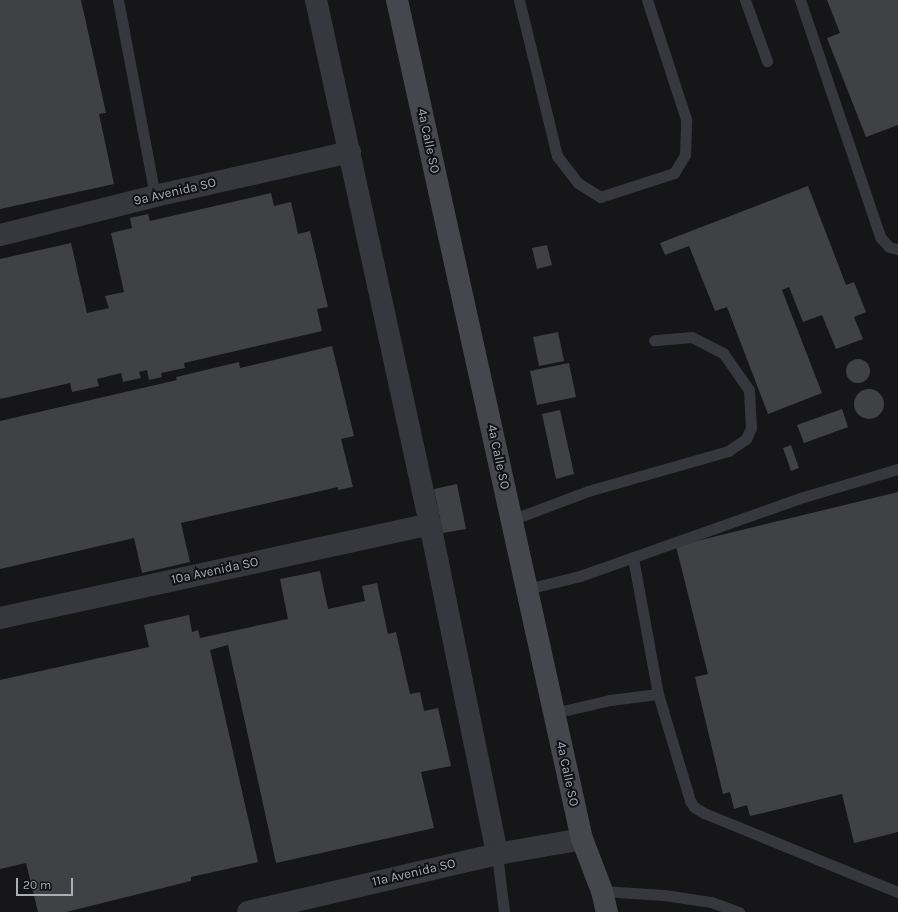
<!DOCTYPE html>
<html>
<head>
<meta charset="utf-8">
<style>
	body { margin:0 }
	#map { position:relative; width:898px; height:912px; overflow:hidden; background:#161618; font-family:Karla,sans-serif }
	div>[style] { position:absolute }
	.building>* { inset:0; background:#404145 }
	.round { border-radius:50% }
	.lane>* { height:11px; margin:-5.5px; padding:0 5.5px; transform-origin:5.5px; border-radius:5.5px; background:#37383d }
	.street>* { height:22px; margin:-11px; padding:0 11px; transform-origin:11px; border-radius:11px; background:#37383d }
	.secondary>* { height:22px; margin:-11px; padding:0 11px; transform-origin:11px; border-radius:11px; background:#45474d }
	span { translate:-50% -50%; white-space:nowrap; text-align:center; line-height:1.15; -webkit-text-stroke:4px #111113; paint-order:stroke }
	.street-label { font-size:13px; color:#a8adb8 }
	.scale { position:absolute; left:16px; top:878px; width:57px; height:18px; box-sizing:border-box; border:2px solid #a8adb8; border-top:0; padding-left:5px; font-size:12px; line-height:14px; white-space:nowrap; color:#a8adb8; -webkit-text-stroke:3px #111113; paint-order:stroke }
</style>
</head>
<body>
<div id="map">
	<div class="building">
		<i style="clip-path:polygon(0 0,81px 0,106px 113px,99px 114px,114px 184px,0 209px)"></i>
		<i style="clip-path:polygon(827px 0,898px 0,898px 125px,866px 137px,827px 38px,840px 33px)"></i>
		<i style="clip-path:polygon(808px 186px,846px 285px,854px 282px,866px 312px,854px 317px,863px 339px,836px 349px,822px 315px,803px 322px,789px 287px,782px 290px,822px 393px,768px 414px,727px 307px,715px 311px,689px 246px,665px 255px,660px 243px)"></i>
		<i style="clip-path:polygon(271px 193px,274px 206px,291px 202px,298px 234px,310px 231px,328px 307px,317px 309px,322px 331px,184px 363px,185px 368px,161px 373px,162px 377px,149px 380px,147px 370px,139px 372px,141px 378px,123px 382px,121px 373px,97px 379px,99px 386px,72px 392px,70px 383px,0 399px,0 259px,71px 243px,87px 313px,109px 308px,105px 296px,124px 292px,111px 233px,132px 228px,130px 218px,148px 214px,150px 221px)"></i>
		<i style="clip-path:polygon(547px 245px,552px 265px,537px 269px,532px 248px)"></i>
		<i style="clip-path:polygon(558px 332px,564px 361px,539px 366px,533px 337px)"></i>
		<i style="clip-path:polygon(332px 346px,354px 436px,341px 439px,353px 487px,338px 490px,338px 487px,181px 523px,190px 562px,142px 573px,134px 538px,0 569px,0 421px,177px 380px,176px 377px,239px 362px,240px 368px)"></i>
		<i class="round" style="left:846px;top:359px;width:24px;height:24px"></i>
		<i style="clip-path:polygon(569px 363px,576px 397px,537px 405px,530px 371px)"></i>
		<i class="round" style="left:854px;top:389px;width:30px;height:30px"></i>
		<i style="clip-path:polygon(842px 409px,848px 427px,804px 443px,797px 425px)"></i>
		<i style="clip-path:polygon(560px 410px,574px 474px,556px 479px,542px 414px)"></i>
		<i style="clip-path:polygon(791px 445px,799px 468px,791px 471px,783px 448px)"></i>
		<i style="clip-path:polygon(457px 484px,466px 529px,443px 533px,434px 489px)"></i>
		<i style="clip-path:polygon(898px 492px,898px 832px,854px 843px,842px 794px,750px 816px,747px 805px,734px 809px,730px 792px,723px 794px,695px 677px,708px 674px,676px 546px)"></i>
		<i style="clip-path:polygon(320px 571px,328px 609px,365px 601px,362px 586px,377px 583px,388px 634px,396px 632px,410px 694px,420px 692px,424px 711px,438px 708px,451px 766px,421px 772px,434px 828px,276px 863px,228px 645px,210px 650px,258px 862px,191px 877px,191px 881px,66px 912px,38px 912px,26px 863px,0 869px,0 680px,149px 647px,144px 625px,189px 615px,192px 632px,198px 630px,200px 638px,288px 619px,280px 579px)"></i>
	</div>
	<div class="lane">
		<i style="left:118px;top:0;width:199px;rotate:79.3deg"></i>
		<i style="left:519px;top:0;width:161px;rotate:76.3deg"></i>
		<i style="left:557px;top:156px;width:34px;rotate:52deg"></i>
		<i style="left:578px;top:183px;width:26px;rotate:32deg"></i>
		<i style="left:600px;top:197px;width:78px;rotate:-18deg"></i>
		<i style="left:674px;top:173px;width:21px;rotate:-59deg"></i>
		<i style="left:685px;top:155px;width:36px;rotate:-88deg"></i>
		<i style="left:686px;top:119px;width:125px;rotate:-108.1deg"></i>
		<i style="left:745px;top:0;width:65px;rotate:70.2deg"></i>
		<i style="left:800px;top:0;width:250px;rotate:71.3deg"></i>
		<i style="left:880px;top:237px;width:13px;rotate:48deg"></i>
		<i style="left:889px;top:247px;width:9px;rotate:13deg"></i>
		<i style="left:511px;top:520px;width:82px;rotate:-20.6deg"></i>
		<i style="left:588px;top:491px;width:146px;rotate:-15.9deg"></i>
		<i style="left:728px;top:451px;width:22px;rotate:-34deg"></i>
		<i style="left:746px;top:439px;width:12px;rotate:-66deg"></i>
		<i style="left:751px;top:428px;width:38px;rotate:-93deg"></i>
		<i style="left:749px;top:390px;width:45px;rotate:-125.1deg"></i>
		<i style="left:723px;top:353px;width:35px;rotate:-153deg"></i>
		<i style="left:692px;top:337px;width:38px;rotate:175deg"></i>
		<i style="left:633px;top:558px;width:138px;rotate:79.6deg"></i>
		<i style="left:658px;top:694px;width:112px;rotate:73.3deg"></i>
		<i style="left:690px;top:801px;width:7px;rotate:56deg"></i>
		<i style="left:694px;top:807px;width:12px;rotate:31deg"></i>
		<i style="left:704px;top:813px;width:209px;rotate:22.2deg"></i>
		<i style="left:527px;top:589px;width:55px;rotate:-13.8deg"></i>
		<i style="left:580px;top:576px;width:233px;rotate:-19.5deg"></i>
		<i style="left:800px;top:498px;width:102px;rotate:-16.5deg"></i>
		<i style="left:554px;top:713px;width:57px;rotate:-13.1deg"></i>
		<i style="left:610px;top:700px;width:48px;rotate:-7.1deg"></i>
		<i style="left:497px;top:854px;width:58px;rotate:83.1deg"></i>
		<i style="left:602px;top:891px;width:62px;rotate:3.7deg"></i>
		<i style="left:664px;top:895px;width:48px;rotate:8.5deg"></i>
		<i style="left:711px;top:902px;width:30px;rotate:20deg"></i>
	</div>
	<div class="street">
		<i style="left:316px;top:0;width:536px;rotate:77.73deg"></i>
		<i style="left:430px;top:524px;width:337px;rotate:78.5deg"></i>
		<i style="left:0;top:235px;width:160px;rotate:-14.1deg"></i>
		<i style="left:155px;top:196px;width:200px;rotate:-12.7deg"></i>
		<i style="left:0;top:618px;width:440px;rotate:-12.3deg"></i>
		<i style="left:248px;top:912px;width:256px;rotate:-13.1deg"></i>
		<i style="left:497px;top:854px;width:86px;rotate:-10deg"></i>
	</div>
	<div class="secondary">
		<i style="left:397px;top:0;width:859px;rotate:77.57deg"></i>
		<i style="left:582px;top:839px;width:56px;rotate:69deg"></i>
		<i style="left:602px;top:891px;width:22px;rotate:77deg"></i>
	</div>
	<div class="street-label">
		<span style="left:428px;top:141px;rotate:78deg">4a Calle SO</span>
		<span style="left:175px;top:192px;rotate:-13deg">9a Avenida SO</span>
		<span style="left:498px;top:457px;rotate:78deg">4a Calle SO</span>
		<span style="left:215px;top:571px;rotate:-12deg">10a Avenida SO</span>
		<span style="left:567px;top:774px;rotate:78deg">4a Calle SO</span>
		<span style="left:414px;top:873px;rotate:-13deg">11a Avenida SO</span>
	</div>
	<div class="scale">20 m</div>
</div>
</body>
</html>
